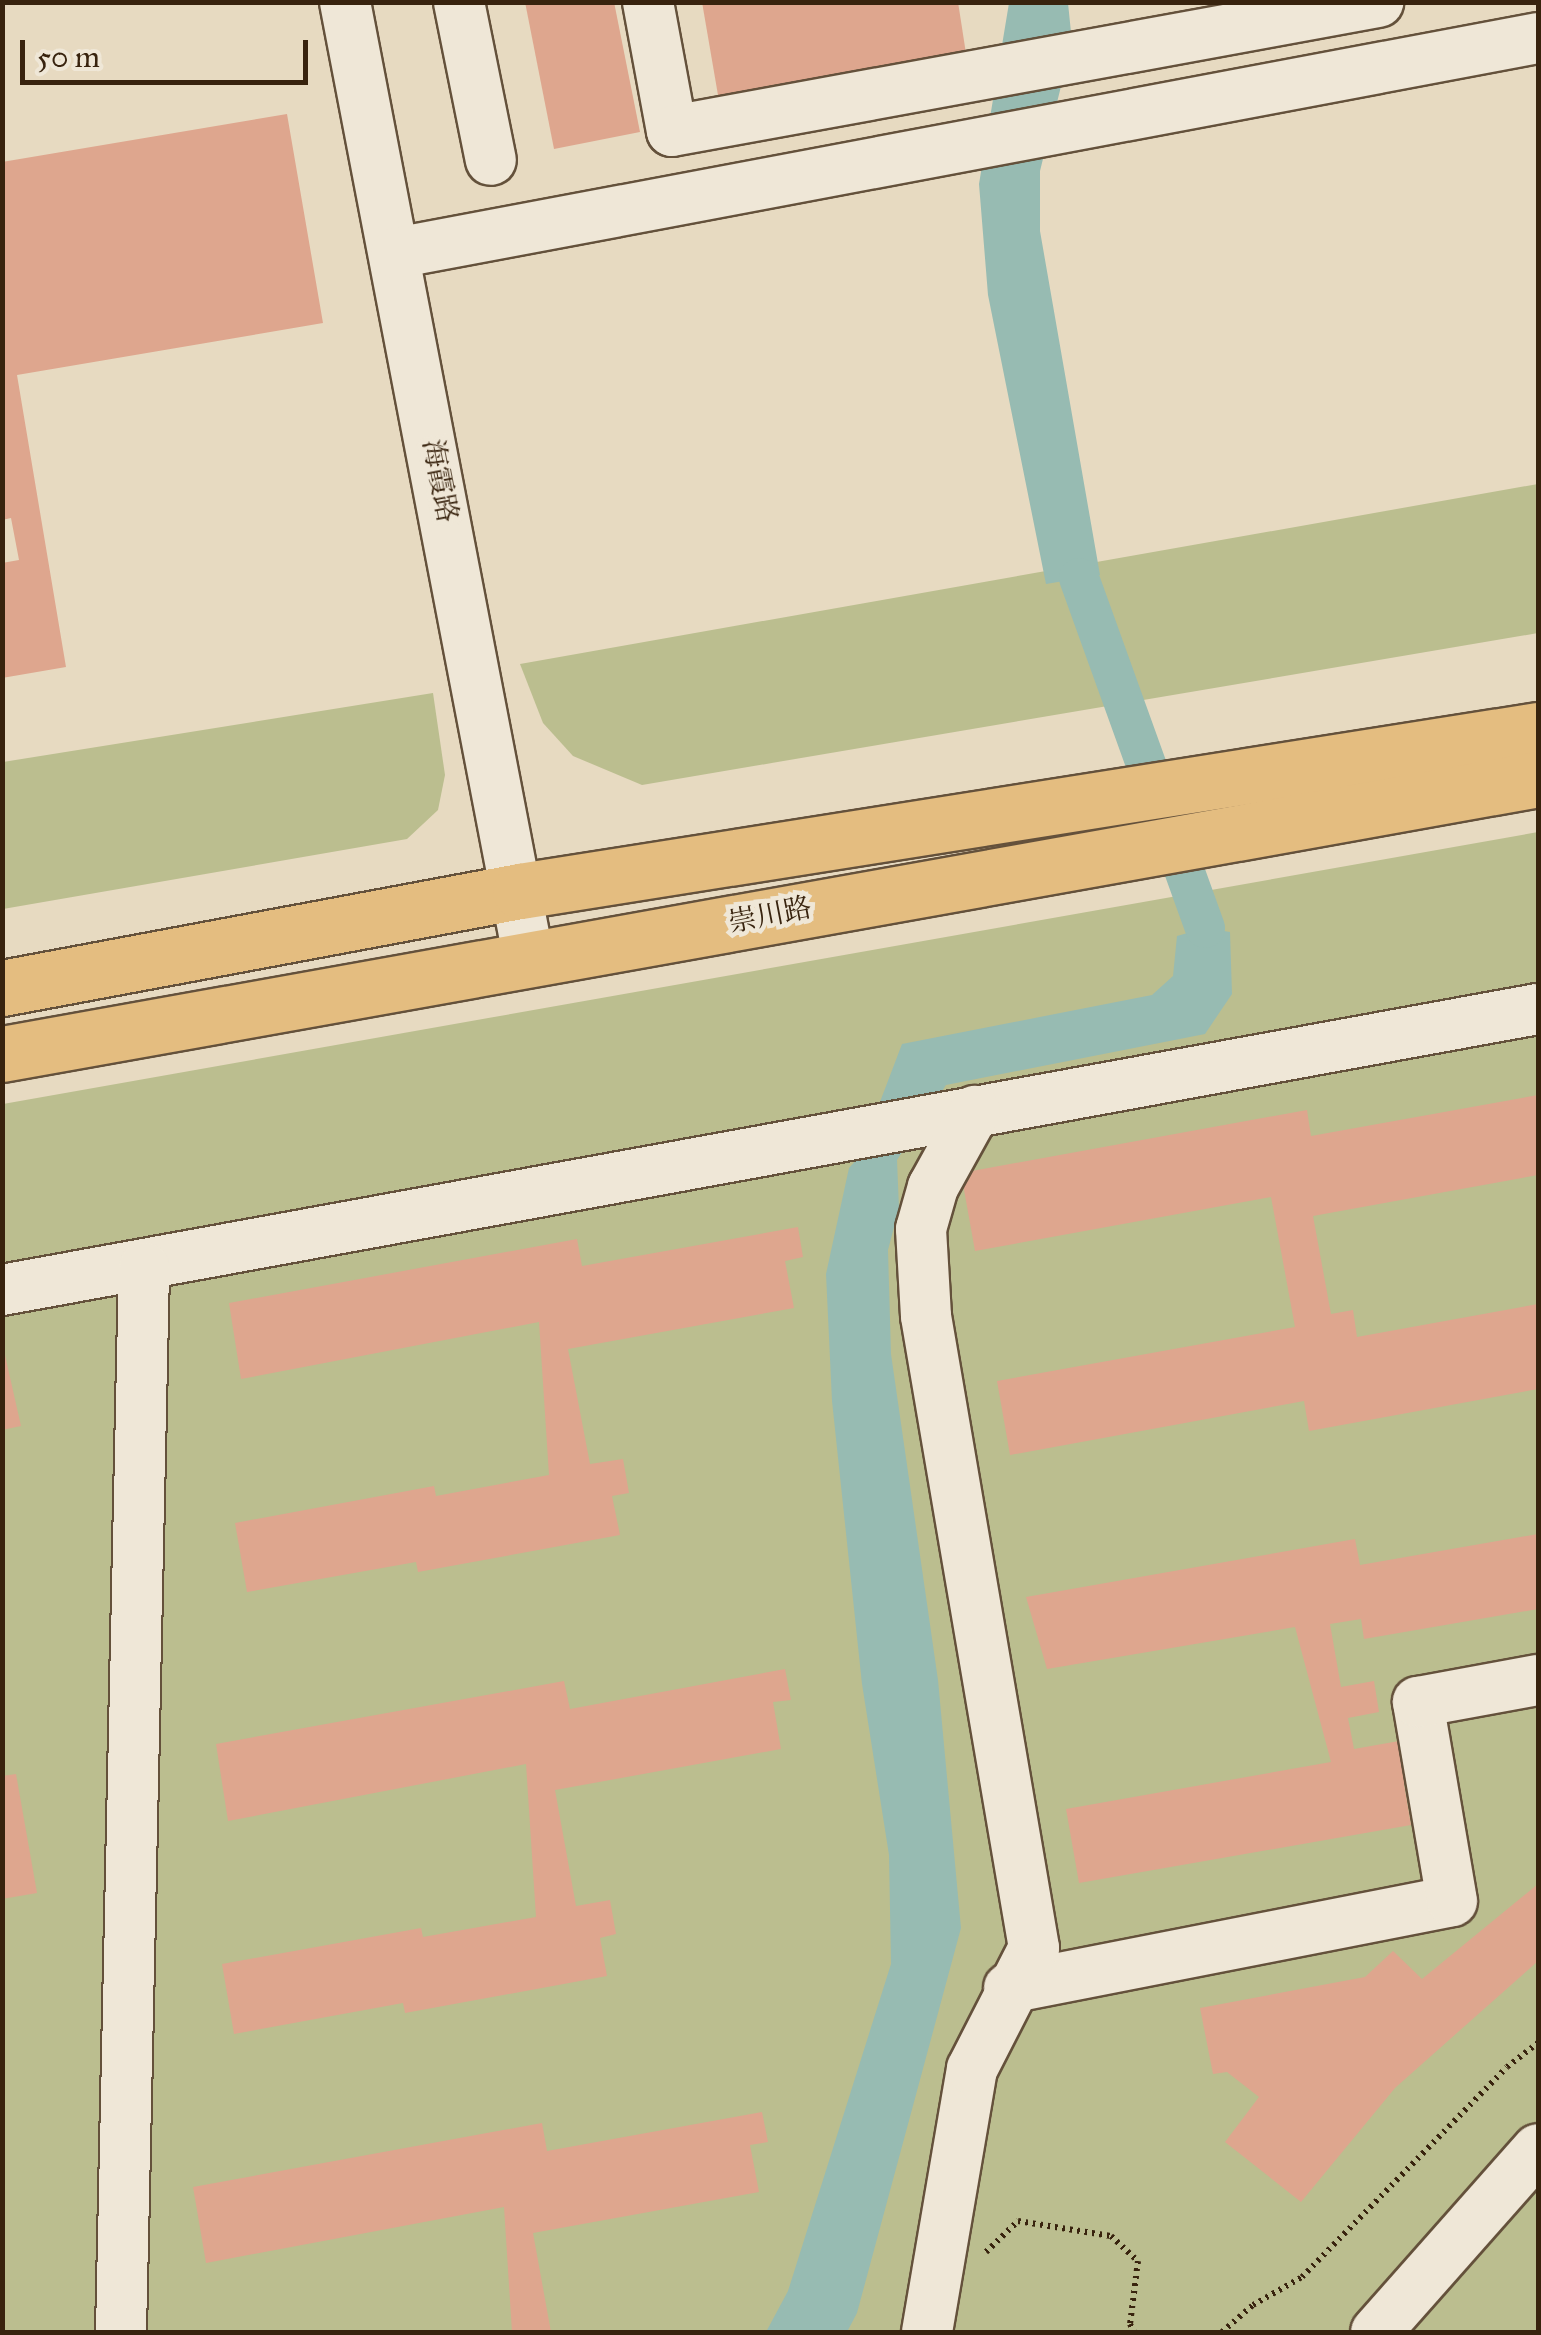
<!DOCTYPE html>
<html>
<head>
<meta charset="utf-8">
<style>
	body { margin:0 }
	#map { position:relative; width:1541px; height:2335px; overflow:hidden; background:#e7dac1; font-family:"IM FELL Great Primer","Noto Serif SC",serif }
	div>[style] { position:absolute }
	.green>* { inset:0; background:#bbbe8f }
	.water>* { inset:0; background:#97bbb2 }
	.canal>* { height:40px; margin:-20px; padding:0 20px; transform-origin:20px; border-radius:20px; background:#97bbb2 }
	.building>* { inset:0; background:#dea68e }
	.path>* { height:6px; margin-top:-3px; transform-origin:0; background:repeating-linear-gradient(90deg,#38230e 0 2.5px,transparent 0 7.5px) }
	.roads { filter:drop-shadow(2px 0 #64513b) drop-shadow(-2px 0 #64513b) drop-shadow(0 2px #64513b) drop-shadow(0 -2px #64513b) }
	.minor>* { height:50px; margin:-25px; padding:0 25px; transform-origin:25px; border-radius:25px; background:#efe7d7 }
	.major>* { height:55px; margin:-27.5px; padding:0 27.5px; transform-origin:27.5px; border-radius:27.5px; background:#e4bd80 }
	span { translate:-50% -50%; white-space:nowrap; text-align:center; line-height:1.15; -webkit-text-stroke:9px #efe7d7; paint-order:stroke }
	.street-label { font-size:28px; color:#38230e }
	.frame { position:absolute; inset:0; border:5px solid #38230e; pointer-events:none }
	.scale { position:absolute; left:20px; top:40px; width:288px; height:45px; box-sizing:border-box; border:5px solid #38230e; border-top:0; padding-left:12px; font-size:30px; line-height:35px; white-space:nowrap; color:#38230e; -webkit-text-stroke:8px #efe7d7; paint-order:stroke }
</style>
</head>
<body>
<div id="map">
	<div class="green">
		<i style="clip-path:polygon(1538px 484px,1538px 633px,642px 785px,573px 756px,543px 723px,520px 664px)"></i>
		<i style="clip-path:polygon(433px 693px,445px 775px,438px 810px,407px 839px,3px 909px,3px 762px)"></i>
		<i style="clip-path:polygon(1538px 832px,1538px 2332px,3px 2332px,3px 1104px)"></i>
	</div>
	<div class="water">
		<i style="clip-path:polygon(1009px 3px,1068px 3px,1072px 42px,1040px 171px,1040px 231px,1100px 575px,1046px 584px,988px 295px,979px 184px)"></i>
		<i style="clip-path:polygon(1205px 928px,1230px 932px,1232px 994px,1205px 1034px,946px 1085px,897px 1160px,899px 1208px,888px 1250px,891px 1354px,938px 1680px,961px 1928px,857px 2313px,847px 2332px,766px 2332px,788px 2291px,891px 1964px,889px 1855px,862px 1684px,832px 1401px,826px 1274px,849px 1168px,859px 1157px,902px 1044px,1152px 995px,1173px 976px,1177px 936px)"></i>
	</div>
	<div class="canal">
		<i style="left:1079px;top:578px;width:372px;rotate:70.2deg"></i>
	</div>
	<div class="building">
		<i style="clip-path:polygon(525px 2px,614px 2px,640px 132px,554px 149px)"></i>
		<i style="clip-path:polygon(702px 2px,958px 2px,967px 60px,719px 101px)"></i>
		<i style="clip-path:polygon(287px 114px,323px 323px,17px 375px,66px 667px,2px 678px,2px 563px,19px 560px,11px 518px,2px 520px,2px 162px)"></i>
		<i style="clip-path:polygon(1538px 1095px,1538px 1175px,1313px 1216px,1331px 1314px,1353px 1310px,1357px 1337px,1538px 1304px,1538px 1389px,1309px 1431px,1304px 1401px,1010px 1455px,997px 1381px,1295px 1327px,1271px 1197px,975px 1251px,961px 1173px,1307px 1110px,1311px 1136px)"></i>
		<i style="clip-path:polygon(798px 1227px,803px 1257px,785px 1261px,794px 1308px,568px 1349px,590px 1464px,623px 1459px,629px 1493px,612px 1496px,620px 1535px,418px 1572px,416px 1562px,247px 1592px,235px 1523px,434px 1486px,436px 1496px,549px 1475px,539px 1322px,241px 1379px,229px 1303px,577px 1239px,582px 1266px)"></i>
		<i style="clip-path:polygon(2px 1342px,21px 1426px,2px 1430px)"></i>
		<i style="clip-path:polygon(1538px 1534px,1538px 1609px,1364px 1639px,1361px 1619px,1330px 1624px,1341px 1687px,1374px 1681px,1379px 1712px,1348px 1718px,1354px 1749px,1416px 1738px,1423px 1780px,1404px 1784px,1411px 1825px,1079px 1883px,1066px 1809px,1331px 1762px,1295px 1627px,1047px 1669px,1026px 1597px,1355px 1539px,1360px 1565px)"></i>
		<i style="clip-path:polygon(785px 1669px,791px 1700px,773px 1702px,781px 1749px,555px 1790px,576px 1906px,610px 1900px,616px 1934px,600px 1938px,607px 1976px,405px 2013px,403px 2003px,234px 2034px,222px 1964px,421px 1928px,423px 1937px,536px 1917px,526px 1764px,228px 1821px,216px 1744px,564px 1681px,570px 1709px)"></i>
		<i style="clip-path:polygon(16px 1774px,37px 1893px,2px 1899px,2px 1776px)"></i>
		<i style="clip-path:polygon(1538px 1884px,1538px 1961px,1395px 2088px,1301px 2202px,1225px 2142px,1259px 2097px,1227px 2072px,1213px 2074px,1200px 2008px,1365px 1977px,1393px 1951px,1422px 1979px)"></i>
		<i style="clip-path:polygon(762px 2112px,768px 2142px,750px 2145px,759px 2192px,533px 2233px,551px 2332px,512px 2332px,504px 2207px,206px 2263px,193px 2187px,542px 2123px,547px 2151px)"></i>
	</div>
	<div class="path">
		<i style="left:986px;top:2252px;width:45px;rotate:-44.1deg"></i>
		<i style="left:1018px;top:2221px;width:94px;rotate:9.2deg"></i>
		<i style="left:1111px;top:2236px;width:37px;rotate:43deg"></i>
		<i style="left:1138px;top:2261px;width:64px;rotate:97.2deg"></i>
		<i style="left:1130px;top:2324px;width:9px;rotate:63deg"></i>
		<i style="left:1222px;top:2332px;width:41px;rotate:-41.1deg"></i>
		<i style="left:1253px;top:2305px;width:56px;rotate:-29.7deg"></i>
		<i style="left:1302px;top:2277px;width:293px;rotate:-45.7deg"></i>
		<i style="left:1507px;top:2067px;width:39px;rotate:-38deg"></i>
	</div>
	<div class="roads">
		<div class="minor">
			<i style="left:345px;top:2px;width:976px;rotate:79.13deg"></i>
			<i style="left:459px;top:2px;width:161px;rotate:78.6deg"></i>
			<i style="left:648px;top:2px;width:131px;rotate:79.5deg"></i>
			<i style="left:672px;top:131px;width:718px;rotate:-10.35deg"></i>
			<i style="left:396px;top:253px;width:1162px;rotate:-10.66deg"></i>
			<i style="left:2px;top:1290px;width:1561px;rotate:-10.37deg"></i>
			<i style="left:1009px;top:1988px;width:451px;rotate:-11.1deg"></i>
			<i style="left:1452px;top:1901px;width:202px;rotate:-99.7deg"></i>
			<i style="left:1418px;top:1702px;width:122px;rotate:-10.4deg"></i>
			<i style="left:121px;top:2332px;width:1065px;rotate:-88.76deg"></i>
			<i style="left:927px;top:2332px;width:267px;rotate:-80.3deg"></i>
			<i style="left:972px;top:2069px;width:136px;rotate:-62.9deg"></i>
			<i style="left:1034px;top:1948px;width:641px;rotate:-99.7deg"></i>
			<i style="left:926px;top:1316px;width:87px;rotate:-93.3deg"></i>
			<i style="left:921px;top:1229px;width:44px;rotate:-74.1deg"></i>
			<i style="left:933px;top:1187px;width:87px;rotate:-61.1deg"></i>
			<i style="left:1376px;top:2332px;width:244px;rotate:-48.5deg"></i>
		</div>
		<div class="major">
			<i style="left:2px;top:988px;width:527px;rotate:-10.61deg"></i>
			<i style="left:520px;top:891px;width:1031px;rotate:-8.99deg"></i>
			<i style="left:2px;top:1054px;width:1560px;rotate:-10.15deg"></i>
		</div>
	</div>
	<div class="street-label">
		<span style="left:440px;top:481px;rotate:79deg">海霞路</span>
		<span style="left:770px;top:915px;rotate:-11deg">崇川路</span>
	</div>
	<div class="frame"></div>
	<div class="scale">50 m</div>
</div>
</body>
</html>
